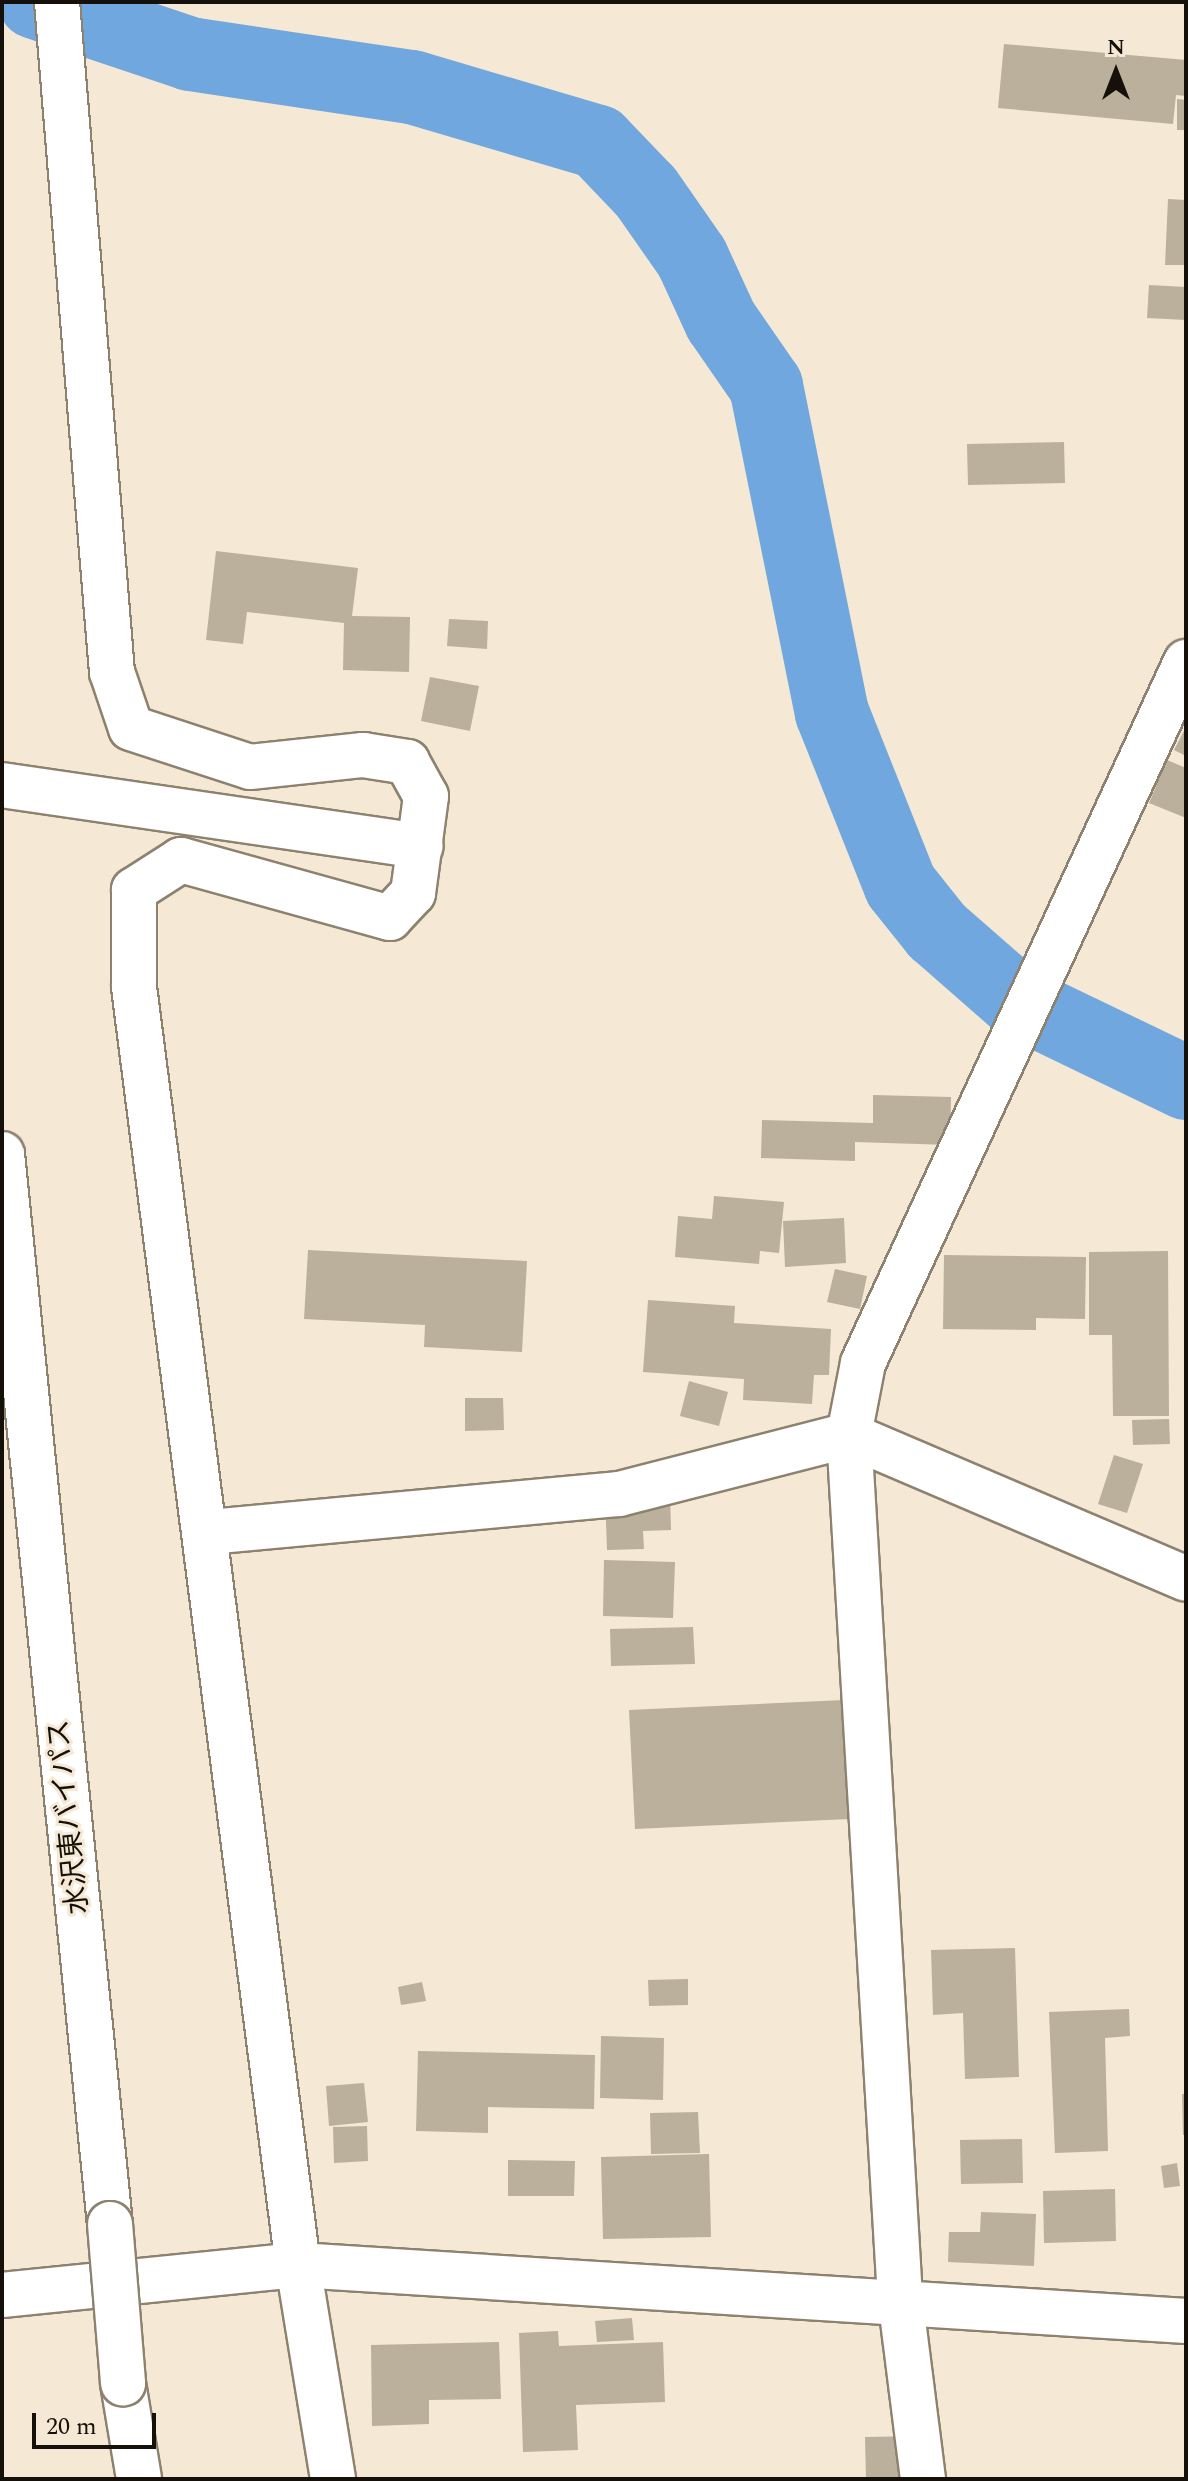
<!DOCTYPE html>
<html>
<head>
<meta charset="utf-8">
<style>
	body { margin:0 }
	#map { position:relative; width:1188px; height:2481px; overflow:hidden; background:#f5e8d4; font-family:Spectral,"Noto Sans JP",serif }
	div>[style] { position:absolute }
	.river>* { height:74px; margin:-37px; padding:0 37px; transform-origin:37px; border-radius:37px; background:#70a7de }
	.building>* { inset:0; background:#bbb09c }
	.roads { filter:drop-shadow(2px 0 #8d826f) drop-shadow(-2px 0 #8d826f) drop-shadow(0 2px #8d826f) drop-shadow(0 -2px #8d826f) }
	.street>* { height:44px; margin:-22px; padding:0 22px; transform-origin:22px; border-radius:22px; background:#fff }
	.highway>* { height:44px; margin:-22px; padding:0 22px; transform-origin:22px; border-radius:22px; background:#fff }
	.bridges { filter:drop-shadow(2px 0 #8d826f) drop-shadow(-2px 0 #8d826f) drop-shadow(0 2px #8d826f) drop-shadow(0 -2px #8d826f) }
	.highway-bridge>* { height:44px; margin:-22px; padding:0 22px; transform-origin:22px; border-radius:22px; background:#fff }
	span { translate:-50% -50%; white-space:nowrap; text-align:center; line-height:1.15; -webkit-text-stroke:6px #f5e8d4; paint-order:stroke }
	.street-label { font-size:28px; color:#15110a }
	.frame { position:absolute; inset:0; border:4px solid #15110a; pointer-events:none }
	.north { position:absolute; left:1076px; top:32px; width:80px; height:80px; -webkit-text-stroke:6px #f5e8d4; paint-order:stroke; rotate:0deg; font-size:22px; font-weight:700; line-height:32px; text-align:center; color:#15110a }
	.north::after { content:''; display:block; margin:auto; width:28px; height:36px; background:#15110a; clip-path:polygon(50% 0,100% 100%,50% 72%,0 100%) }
	.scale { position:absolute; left:32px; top:2413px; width:124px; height:36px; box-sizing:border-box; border:4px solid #15110a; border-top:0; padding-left:10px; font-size:24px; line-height:28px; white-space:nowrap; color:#15110a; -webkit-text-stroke:6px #f5e8d4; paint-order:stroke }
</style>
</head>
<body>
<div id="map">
	<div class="river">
		<i style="left:35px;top:2px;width:163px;rotate:18.5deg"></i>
		<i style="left:190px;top:54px;width:224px;rotate:8.5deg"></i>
		<i style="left:412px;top:87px;width:194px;rotate:16.5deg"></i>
		<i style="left:598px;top:142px;width:69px;rotate:46.2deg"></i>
		<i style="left:646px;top:192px;width:80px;rotate:55.1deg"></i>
		<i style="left:692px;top:258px;width:69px;rotate:65.3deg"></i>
		<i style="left:721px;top:321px;width:79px;rotate:55.3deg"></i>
		<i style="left:766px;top:386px;width:334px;rotate:78.6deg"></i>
		<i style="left:832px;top:713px;width:186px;rotate:68.3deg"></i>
		<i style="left:901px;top:886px;width:58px;rotate:51.3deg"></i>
		<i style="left:937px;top:931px;width:108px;rotate:41.2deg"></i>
		<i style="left:1018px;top:1002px;width:187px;rotate:25.7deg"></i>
	</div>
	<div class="building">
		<i style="clip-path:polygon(1004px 44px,1186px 60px,1186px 96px,1176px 95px,1173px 124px,998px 108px)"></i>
		<i style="clip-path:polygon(1177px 99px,1186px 100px,1186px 130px,1177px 130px)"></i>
		<i style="clip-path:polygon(1168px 199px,1186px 200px,1186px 265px,1165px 265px)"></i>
		<i style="clip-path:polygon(1149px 285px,1186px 287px,1186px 320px,1147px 318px)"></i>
		<i style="clip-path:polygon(1064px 442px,1065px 483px,968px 485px,967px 444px)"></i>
		<i style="clip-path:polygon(216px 551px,358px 568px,352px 616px,410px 617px,409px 672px,343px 670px,344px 623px,247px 612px,243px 644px,206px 640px)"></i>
		<i style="clip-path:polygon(449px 619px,488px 621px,487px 649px,447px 646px)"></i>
		<i style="clip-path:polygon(430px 677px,479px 686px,470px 731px,421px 721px)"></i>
		<i style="clip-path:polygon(1186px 727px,1186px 756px,1174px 750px)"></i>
		<i style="clip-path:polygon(1167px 760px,1186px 768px,1186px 818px,1149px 803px)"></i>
		<i style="clip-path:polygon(873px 1095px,951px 1097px,950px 1145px,855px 1142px,855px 1161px,761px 1158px,762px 1120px,873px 1123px)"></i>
		<i style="clip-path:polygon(714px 1196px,784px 1202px,779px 1253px,760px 1251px,759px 1264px,675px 1257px,678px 1216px,712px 1219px)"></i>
		<i style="clip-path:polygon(844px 1218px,846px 1263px,785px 1267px,783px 1221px)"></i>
		<i style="clip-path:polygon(308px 1250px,527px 1261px,522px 1352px,424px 1347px,425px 1325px,304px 1319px)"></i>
		<i style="clip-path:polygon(1168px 1251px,1169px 1416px,1113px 1416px,1112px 1335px,1089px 1335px,1089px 1252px)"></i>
		<i style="clip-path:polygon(944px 1255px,1086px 1257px,1085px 1319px,1036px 1318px,1036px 1330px,943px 1329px)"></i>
		<i style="clip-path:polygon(835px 1269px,867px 1276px,860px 1309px,827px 1302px)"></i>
		<i style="clip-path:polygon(648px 1300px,735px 1306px,734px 1323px,831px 1329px,829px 1375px,814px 1375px,812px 1404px,743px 1400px,744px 1379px,643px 1372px)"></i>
		<i style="clip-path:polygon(689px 1381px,728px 1392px,719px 1426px,680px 1416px)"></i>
		<i style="clip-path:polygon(465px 1398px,503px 1398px,504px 1430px,465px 1431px)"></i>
		<i style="clip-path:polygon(1169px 1419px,1170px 1444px,1133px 1445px,1132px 1420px)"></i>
		<i style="clip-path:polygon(1114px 1455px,1143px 1464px,1127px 1513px,1098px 1504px)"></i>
		<i style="clip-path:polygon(670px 1491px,671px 1530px,643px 1531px,644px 1549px,607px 1550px,605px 1493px)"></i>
		<i style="clip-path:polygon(604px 1560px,675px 1562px,673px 1618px,603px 1616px)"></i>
		<i style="clip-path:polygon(693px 1627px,695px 1664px,611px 1666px,610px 1629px)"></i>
		<i style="clip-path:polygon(844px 1700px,849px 1819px,635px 1829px,629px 1710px)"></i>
		<i style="clip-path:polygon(1015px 1948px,1019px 2077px,965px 2079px,963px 2013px,933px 2015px,931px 1950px)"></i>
		<i style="clip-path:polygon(688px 1979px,688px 2005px,649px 2006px,648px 1980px)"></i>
		<i style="clip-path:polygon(422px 1982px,426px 2001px,401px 2005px,398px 1987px)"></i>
		<i style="clip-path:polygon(1129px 2009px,1130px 2036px,1105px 2038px,1108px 2151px,1055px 2153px,1049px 2012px)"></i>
		<i style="clip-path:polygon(601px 2036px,664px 2038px,663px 2100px,600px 2098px)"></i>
		<i style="clip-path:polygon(418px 2051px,595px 2055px,594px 2109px,488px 2107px,488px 2133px,416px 2131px)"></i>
		<i style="clip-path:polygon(364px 2083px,368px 2122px,329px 2126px,326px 2086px)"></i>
		<i style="clip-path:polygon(1182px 2094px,1186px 2094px,1186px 2135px,1183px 2135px)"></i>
		<i style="clip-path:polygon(698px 2112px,700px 2153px,651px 2154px,650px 2113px)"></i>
		<i style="clip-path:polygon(367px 2126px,368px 2161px,334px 2163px,333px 2127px)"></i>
		<i style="clip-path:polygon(1022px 2139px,1023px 2183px,961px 2184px,960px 2140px)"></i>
		<i style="clip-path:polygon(709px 2154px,711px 2237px,603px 2239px,601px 2157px)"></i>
		<i style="clip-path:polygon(508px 2160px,575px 2161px,574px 2196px,508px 2196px)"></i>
		<i style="clip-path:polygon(1177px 2163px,1180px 2186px,1164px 2188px,1161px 2166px)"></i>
		<i style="clip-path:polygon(1115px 2189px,1116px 2241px,1044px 2243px,1043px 2191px)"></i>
		<i style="clip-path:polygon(981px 2212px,1036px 2214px,1034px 2266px,948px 2262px,949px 2232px,980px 2232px)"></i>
		<i style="clip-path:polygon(632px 2318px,634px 2340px,597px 2342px,595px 2321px)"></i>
		<i style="clip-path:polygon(558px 2331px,559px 2346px,663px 2342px,665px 2402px,576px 2405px,578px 2450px,523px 2452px,519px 2333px)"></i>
		<i style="clip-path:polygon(499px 2342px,501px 2399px,429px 2400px,429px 2424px,372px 2426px,371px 2345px)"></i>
		<i style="clip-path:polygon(919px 2436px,920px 2479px,866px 2479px,865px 2437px)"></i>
	</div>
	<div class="roads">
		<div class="street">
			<i style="left:57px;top:2px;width:672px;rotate:85.31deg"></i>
			<i style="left:112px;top:672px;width:59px;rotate:71.3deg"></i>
			<i style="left:131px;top:728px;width:125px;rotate:18.1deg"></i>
			<i style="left:250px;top:767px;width:114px;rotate:-6.1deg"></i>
			<i style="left:363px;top:755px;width:45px;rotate:9deg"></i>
			<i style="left:407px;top:762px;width:39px;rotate:61deg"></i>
			<i style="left:426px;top:796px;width:98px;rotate:97.6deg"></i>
			<i style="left:413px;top:893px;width:34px;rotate:133deg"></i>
			<i style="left:390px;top:918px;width:217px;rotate:-164.5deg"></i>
			<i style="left:181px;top:860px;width:56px;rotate:147.4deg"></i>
			<i style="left:134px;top:890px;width:97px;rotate:90deg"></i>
			<i style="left:134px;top:987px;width:1288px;rotate:82.69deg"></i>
			<i style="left:298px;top:2265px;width:217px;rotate:80.7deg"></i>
			<i style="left:2px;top:785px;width:423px;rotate:8.3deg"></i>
			<i style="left:208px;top:1532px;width:413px;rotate:-5.3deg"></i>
			<i style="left:619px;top:1494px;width:237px;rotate:-14.4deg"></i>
			<i style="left:849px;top:1435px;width:366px;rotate:23.1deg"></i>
			<i style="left:2px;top:2295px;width:298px;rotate:-5.8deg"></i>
			<i style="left:298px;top:2265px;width:890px;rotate:3.61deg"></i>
			<i style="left:923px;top:2479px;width:182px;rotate:-97.2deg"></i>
			<i style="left:900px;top:2298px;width:865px;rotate:-93.38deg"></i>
			<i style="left:849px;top:1435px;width:73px;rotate:-79deg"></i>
			<i style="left:863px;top:1363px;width:772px;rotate:-65.26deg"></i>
		</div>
		<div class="highway">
			<i style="left:2px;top:1154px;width:1075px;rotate:84.24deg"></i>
			<i style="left:123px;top:2383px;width:97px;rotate:80.5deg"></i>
		</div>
	</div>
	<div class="bridges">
		<div class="highway-bridge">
			<i style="left:110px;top:2224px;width:160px;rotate:85.3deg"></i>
		</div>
	</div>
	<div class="street-label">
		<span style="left:69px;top:1817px;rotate:-96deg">水沢東バイパス</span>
	</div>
	<div class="frame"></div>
	<div class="north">N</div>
	<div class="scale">20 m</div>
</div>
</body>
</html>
